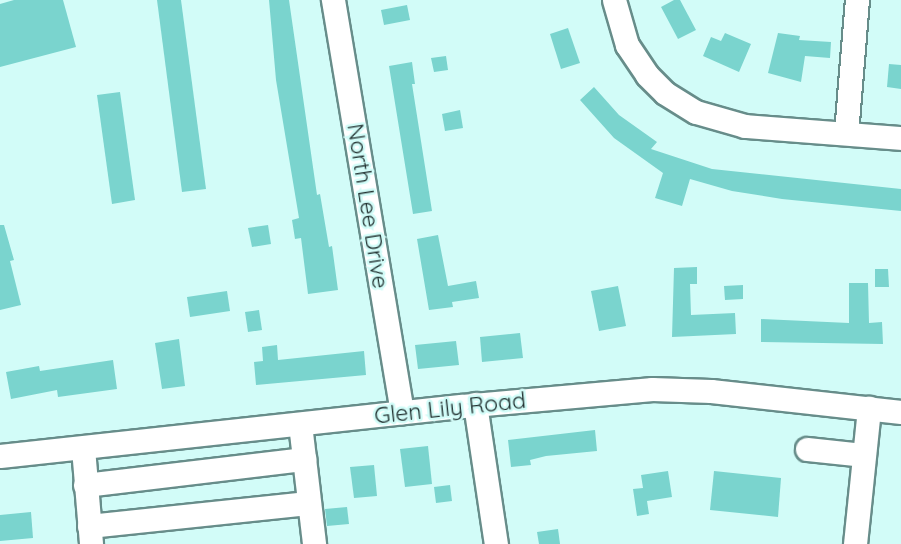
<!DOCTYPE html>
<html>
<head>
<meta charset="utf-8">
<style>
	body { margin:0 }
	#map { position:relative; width:901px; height:544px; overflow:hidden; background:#d2fcf8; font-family:Quicksand,sans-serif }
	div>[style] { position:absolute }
	.building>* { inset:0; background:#7ad4ce }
	.roads { filter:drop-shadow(2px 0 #678d8a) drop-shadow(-2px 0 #678d8a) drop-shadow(0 2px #678d8a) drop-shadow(0 -2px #678d8a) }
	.minor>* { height:23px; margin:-11.5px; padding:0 11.5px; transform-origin:11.5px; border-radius:11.5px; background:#fff }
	span { translate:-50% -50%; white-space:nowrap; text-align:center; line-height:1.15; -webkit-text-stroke:5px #d2fcf8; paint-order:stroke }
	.street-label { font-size:23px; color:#233332 }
</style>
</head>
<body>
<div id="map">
	<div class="building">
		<i style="clip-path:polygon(14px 0,63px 0,76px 47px,0 67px,0 4px)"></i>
		<i style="clip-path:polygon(157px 0,181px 0,206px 189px,182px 192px)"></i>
		<i style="clip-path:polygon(269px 0,289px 0,317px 195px,320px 194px,329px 247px,332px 246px,338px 290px,308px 294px,301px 238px,295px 239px,292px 220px,299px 218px,276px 80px)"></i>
		<i style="clip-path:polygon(674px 0,680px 0,696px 30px,678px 39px,661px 7px)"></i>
		<i style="clip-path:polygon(407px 5px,410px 20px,384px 25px,381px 10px)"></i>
		<i style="clip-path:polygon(568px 28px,580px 63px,561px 69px,550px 34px)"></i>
		<i style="clip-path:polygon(725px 33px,751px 44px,739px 72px,703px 56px,711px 37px,721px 41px)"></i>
		<i style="clip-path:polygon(778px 33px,800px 36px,799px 40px,831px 42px,830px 58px,805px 56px,801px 82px,768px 73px)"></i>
		<i style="clip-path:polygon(446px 56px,448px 70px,434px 72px,431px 58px)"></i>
		<i style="clip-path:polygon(412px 62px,415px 84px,412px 84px,432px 211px,413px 214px,389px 66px)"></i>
		<i style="clip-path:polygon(889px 64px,901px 65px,901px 89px,887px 87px)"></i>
		<i style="clip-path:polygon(594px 87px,619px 115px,657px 142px,651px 149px,712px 169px,901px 189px,901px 211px,782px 199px,732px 191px,690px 179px,682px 206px,655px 198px,663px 173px,614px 138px,580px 100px)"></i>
		<i style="clip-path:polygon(120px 92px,135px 200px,112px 204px,97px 95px)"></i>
		<i style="clip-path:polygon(460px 110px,463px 128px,445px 131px,442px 114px)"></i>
		<i style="clip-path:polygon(0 225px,4px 225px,14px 260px,10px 261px,21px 305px,0 310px)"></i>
		<i style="clip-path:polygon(268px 225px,271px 244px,252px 247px,248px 228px)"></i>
		<i style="clip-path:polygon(438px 235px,448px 286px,476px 281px,479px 298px,452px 302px,453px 307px,429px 310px,417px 239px)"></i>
		<i style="clip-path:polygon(697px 267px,697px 284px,690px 284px,691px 315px,735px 313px,736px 334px,672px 337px,674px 268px)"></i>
		<i style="clip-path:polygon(875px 269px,888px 269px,889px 287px,875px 287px)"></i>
		<i style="clip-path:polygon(849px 283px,868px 283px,869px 323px,882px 322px,883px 344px,761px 342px,761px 319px,849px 323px)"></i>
		<i style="clip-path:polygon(743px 285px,743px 299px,725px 300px,724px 286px)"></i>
		<i style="clip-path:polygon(618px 286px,626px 326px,599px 331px,591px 291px)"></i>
		<i style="clip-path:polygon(227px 291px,230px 311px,190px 317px,187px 297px)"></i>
		<i style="clip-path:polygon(259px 310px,262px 330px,248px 332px,245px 312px)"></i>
		<i style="clip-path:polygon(520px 333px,523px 358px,482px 362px,480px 337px)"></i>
		<i style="clip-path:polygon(179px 339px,185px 386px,162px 389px,155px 343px)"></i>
		<i style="clip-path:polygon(456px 341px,459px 365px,418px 369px,415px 345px)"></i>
		<i style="clip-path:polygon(277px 345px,278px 360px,364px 351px,366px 375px,256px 385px,254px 362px,263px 361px,262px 347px)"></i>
		<i style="clip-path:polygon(113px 360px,117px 389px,58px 397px,57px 390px,11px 399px,6px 372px,39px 366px,40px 371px)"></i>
		<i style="clip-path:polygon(595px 430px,597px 451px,546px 456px,530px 460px,531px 465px,511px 467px,508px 440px)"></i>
		<i style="clip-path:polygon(428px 446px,432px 484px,405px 487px,400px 449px)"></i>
		<i style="clip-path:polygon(374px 465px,377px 496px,354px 498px,350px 467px)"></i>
		<i style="clip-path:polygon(668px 471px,672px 497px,647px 501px,649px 514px,637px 516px,633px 489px,643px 488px,641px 475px)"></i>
		<i style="clip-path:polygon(714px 471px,781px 478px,778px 517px,710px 510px)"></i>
		<i style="clip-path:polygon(450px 485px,452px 501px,436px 503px,434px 487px)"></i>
		<i style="clip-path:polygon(347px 507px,349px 524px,327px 526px,325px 509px)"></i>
		<i style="clip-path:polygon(31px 512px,33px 538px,0 541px,0 515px)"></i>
		<i style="clip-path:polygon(558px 529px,560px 544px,539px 544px,537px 532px)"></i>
	</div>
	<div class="roads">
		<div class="minor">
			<i style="left:333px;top:0;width:418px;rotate:80.5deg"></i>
			<i style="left:614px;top:0;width:47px;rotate:73.9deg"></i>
			<i style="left:627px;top:45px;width:36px;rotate:56deg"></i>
			<i style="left:647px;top:75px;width:25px;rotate:45deg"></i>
			<i style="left:665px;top:93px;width:36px;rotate:32deg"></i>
			<i style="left:696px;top:112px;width:51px;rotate:15.9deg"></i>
			<i style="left:745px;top:126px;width:156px;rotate:4.4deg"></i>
			<i style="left:846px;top:133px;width:133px;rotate:-85.3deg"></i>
			<i style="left:475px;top:404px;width:142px;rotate:81.5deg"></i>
			<i style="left:300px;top:424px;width:121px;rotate:83.3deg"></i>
			<i style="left:83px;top:448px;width:96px;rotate:85.2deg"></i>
			<i style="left:807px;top:449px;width:56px;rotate:6.1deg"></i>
			<i style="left:0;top:456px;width:465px;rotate:-6.2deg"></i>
			<i style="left:462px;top:406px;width:191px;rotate:-5.1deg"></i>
			<i style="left:652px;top:389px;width:59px;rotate:1.9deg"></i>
			<i style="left:711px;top:391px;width:191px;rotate:6.3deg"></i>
			<i style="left:85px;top:485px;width:221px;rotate:-6.8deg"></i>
			<i style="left:89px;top:526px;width:220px;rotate:-6deg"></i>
			<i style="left:855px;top:544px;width:137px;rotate:-84.1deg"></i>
		</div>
	</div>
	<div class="street-label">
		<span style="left:368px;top:206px;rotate:81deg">North Lee Drive</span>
		<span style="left:450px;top:408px;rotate:-6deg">Glen Lily Road</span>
	</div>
</div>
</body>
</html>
